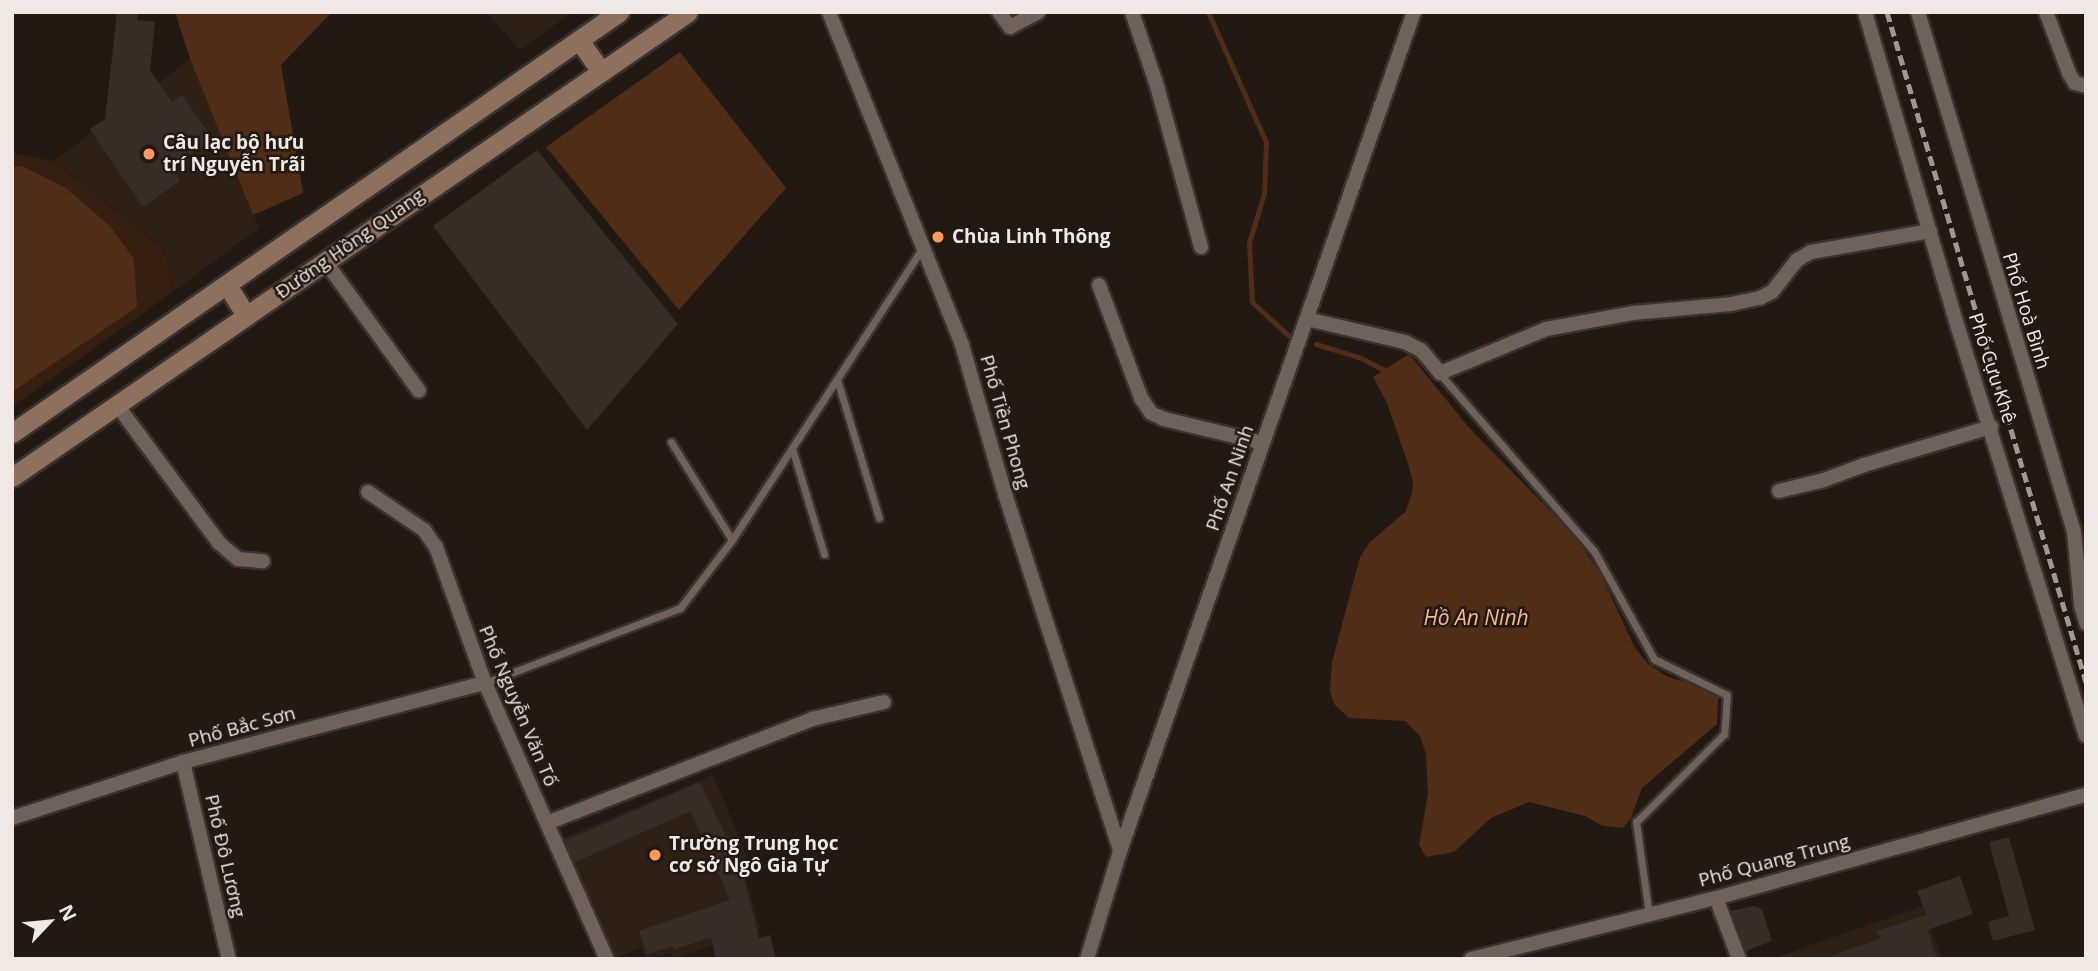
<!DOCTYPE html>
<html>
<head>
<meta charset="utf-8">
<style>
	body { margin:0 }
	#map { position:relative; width:2098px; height:971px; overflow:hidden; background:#221913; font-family:"Open Sans",sans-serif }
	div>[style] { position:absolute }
	.built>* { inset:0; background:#2f2016 }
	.green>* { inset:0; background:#351f10 }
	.water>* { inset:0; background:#4f2d16 }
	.stream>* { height:5px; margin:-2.5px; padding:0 2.5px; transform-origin:2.5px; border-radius:2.5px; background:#4f2d16 }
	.building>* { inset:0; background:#372d26 }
	.roads { filter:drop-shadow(2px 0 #39322f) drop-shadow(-2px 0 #39322f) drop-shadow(0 2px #39322f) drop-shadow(0 -2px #39322f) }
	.lane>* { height:7px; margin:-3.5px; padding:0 3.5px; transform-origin:3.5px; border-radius:3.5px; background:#6e625b }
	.street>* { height:14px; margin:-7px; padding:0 7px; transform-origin:7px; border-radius:7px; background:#6e625b }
	.secondary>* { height:19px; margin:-9.5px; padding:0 9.5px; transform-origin:9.5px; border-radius:9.5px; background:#8d705e }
	.rail>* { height:5px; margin-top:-2.5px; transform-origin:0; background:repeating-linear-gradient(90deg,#9f9792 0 10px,transparent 0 15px) }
	.dots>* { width:19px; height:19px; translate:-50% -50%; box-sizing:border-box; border:4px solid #221913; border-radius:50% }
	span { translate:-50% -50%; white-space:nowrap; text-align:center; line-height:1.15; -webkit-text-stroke:5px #221913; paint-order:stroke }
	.poi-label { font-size:19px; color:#efe8e4; font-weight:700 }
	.left { translate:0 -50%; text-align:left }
	.street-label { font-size:19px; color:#efe8e4 }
	.water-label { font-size:21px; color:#f8b78f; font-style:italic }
	.frame { position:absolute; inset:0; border:14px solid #efe8e4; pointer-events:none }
	.north { position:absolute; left:14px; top:887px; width:70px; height:70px; -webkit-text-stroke:5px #221913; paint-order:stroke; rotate:64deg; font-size:19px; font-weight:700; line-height:28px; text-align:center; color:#efe8e4 }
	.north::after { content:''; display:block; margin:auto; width:24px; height:32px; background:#efe8e4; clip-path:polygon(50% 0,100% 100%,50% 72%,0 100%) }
</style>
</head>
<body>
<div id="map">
	<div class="built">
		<i style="clip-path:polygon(486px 12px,573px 12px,520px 50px)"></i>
		<i style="clip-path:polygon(190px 59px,259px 228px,174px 291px,164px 249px,54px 161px)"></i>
		<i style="clip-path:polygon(713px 775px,752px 869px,744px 872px,760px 929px,673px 959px,670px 953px,647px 959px,641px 948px,613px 959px,556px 841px)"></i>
		<i style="clip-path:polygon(1922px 906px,1942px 959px,1771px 959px)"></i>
	</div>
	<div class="green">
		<i style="clip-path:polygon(12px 153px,54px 161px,164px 249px,174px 291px,12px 407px)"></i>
	</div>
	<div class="water">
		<i style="clip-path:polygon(175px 12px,332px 12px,281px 65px,303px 193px,253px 215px,190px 59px)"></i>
		<i style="clip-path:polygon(680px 52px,786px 188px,679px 310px,546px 147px)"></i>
		<i style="clip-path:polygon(22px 166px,66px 188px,110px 226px,134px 259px,137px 307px,12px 392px,12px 167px)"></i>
		<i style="clip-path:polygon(1409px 354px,1471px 430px,1574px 535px,1601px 575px,1635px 648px,1648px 664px,1668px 677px,1704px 687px,1718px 697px,1717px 724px,1642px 788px,1631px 818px,1623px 828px,1603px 826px,1585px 816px,1529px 802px,1491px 818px,1454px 852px,1426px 857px,1419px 845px,1428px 793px,1426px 754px,1420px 736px,1405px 721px,1349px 718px,1334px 704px,1330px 691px,1332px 662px,1360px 557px,1370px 542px,1405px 512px,1412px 494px,1413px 482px,1408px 464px,1387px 403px,1373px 377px)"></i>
	</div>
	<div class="stream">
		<i style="left:1208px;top:12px;width:142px;rotate:66deg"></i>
		<i style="left:1266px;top:142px;width:51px;rotate:92.2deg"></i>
		<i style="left:1264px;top:193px;width:52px;rotate:106.7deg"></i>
		<i style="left:1249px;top:243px;width:59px;rotate:87.1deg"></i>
		<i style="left:1252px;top:302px;width:49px;rotate:42.5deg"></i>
		<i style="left:1316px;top:344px;width:47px;rotate:17.3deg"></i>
		<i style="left:1361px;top:358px;width:29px;rotate:27deg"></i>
	</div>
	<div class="building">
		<i style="clip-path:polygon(117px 12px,138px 12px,137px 20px,155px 22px,150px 70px,172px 102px,182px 95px,213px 139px,171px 168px,180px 181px,143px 207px,90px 129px,105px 119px)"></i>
		<i style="clip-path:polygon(537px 150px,678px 324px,587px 430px,433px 226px)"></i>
		<i style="clip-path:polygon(700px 782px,742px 870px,759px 938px,770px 935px,776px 959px,716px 959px,711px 937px,674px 950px,673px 946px,647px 954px,639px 931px,730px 900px,691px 811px,575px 862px,565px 841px)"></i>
		<i style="clip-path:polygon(2009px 837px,2035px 930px,1993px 941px,1988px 922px,2009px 916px,1989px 842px)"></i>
		<i style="clip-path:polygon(1960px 876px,1973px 914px,1927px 930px,1937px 959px,1830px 959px,1830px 956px,1880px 939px,1877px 931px,1926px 915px,1917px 891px)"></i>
		<i style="clip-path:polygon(1754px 906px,1762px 909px,1772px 941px,1746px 951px,1731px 911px)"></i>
	</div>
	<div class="roads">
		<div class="lane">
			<i style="left:1440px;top:374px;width:235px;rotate:49deg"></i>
			<i style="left:1594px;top:551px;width:124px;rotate:60.9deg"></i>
			<i style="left:1654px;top:659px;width:81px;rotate:26.3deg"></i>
			<i style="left:1727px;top:695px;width:39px;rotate:94deg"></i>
			<i style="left:1724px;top:734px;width:124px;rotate:135deg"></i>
			<i style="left:1636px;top:822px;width:93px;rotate:82deg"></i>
			<i style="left:837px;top:379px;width:145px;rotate:73.2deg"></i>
			<i style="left:671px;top:442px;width:115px;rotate:58.1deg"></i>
			<i style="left:792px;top:448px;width:111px;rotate:73.2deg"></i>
			<i style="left:485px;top:683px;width:209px;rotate:-21deg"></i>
			<i style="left:680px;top:608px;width:86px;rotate:-52.6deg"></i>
			<i style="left:732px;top:540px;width:348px;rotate:-56.9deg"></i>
		</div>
		<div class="street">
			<i style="left:829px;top:12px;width:359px;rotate:68.2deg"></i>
			<i style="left:962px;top:345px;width:155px;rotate:73.9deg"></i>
			<i style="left:1005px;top:494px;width:375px;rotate:72.1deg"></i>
			<i style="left:999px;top:12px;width:19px;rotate:54deg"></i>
			<i style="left:1010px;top:27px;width:32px;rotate:-28deg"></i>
			<i style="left:1132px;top:12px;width:78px;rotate:71.3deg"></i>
			<i style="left:1157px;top:86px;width:167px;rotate:74.7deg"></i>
			<i style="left:1865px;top:12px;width:333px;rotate:73.6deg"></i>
			<i style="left:1959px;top:331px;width:424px;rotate:72.6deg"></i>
			<i style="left:1918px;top:12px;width:543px;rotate:73.3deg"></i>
			<i style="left:2074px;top:532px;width:73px;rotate:84.5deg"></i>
			<i style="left:2081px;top:605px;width:19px;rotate:74deg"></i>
			<i style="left:2046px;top:12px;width:65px;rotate:69.3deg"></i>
			<i style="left:2069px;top:73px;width:12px;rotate:59deg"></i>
			<i style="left:2075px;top:83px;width:11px;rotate:15deg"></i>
			<i style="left:325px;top:261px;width:160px;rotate:54.1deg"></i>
			<i style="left:1099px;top:285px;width:121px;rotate:69.6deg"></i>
			<i style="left:1141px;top:398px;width:18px;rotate:56deg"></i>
			<i style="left:1151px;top:413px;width:14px;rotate:25deg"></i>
			<i style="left:1164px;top:419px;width:102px;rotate:13.6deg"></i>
			<i style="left:1307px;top:319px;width:101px;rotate:13.2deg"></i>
			<i style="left:1405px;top:342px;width:18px;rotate:27deg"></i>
			<i style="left:1421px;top:350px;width:30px;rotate:50deg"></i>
			<i style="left:1440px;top:373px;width:115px;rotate:-22.5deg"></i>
			<i style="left:1546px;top:329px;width:88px;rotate:-10.4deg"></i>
			<i style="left:1633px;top:313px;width:98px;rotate:-5.2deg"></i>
			<i style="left:1731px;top:304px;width:30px;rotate:-12deg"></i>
			<i style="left:1760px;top:298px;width:13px;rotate:-27deg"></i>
			<i style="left:1772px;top:292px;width:41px;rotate:-52deg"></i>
			<i style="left:1797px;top:260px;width:16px;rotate:-30deg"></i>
			<i style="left:1811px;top:252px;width:121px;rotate:-10deg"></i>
			<i style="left:117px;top:405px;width:172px;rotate:53.5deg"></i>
			<i style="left:219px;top:543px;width:25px;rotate:40deg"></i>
			<i style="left:238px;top:559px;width:25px;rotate:5deg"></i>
			<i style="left:1779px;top:491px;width:46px;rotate:-13.7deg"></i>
			<i style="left:1824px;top:480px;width:43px;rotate:-20.6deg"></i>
			<i style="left:1864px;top:465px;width:133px;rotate:-16.7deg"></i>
			<i style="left:368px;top:492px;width:68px;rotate:34.2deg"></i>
			<i style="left:424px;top:530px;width:21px;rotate:55deg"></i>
			<i style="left:436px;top:547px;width:145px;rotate:70.2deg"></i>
			<i style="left:485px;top:683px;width:302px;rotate:66.2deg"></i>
			<i style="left:183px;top:762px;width:202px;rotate:76.9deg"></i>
			<i style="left:12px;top:818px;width:180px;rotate:-18.1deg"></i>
			<i style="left:183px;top:762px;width:312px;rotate:-14.7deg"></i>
			<i style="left:547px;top:823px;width:285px;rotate:-21.4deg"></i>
			<i style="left:812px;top:719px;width:74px;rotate:-13.3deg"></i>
			<i style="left:1716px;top:898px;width:65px;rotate:69.3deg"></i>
			<i style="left:1087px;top:959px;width:113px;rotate:-73deg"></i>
			<i style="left:1120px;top:851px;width:889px;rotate:-70.69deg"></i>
			<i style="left:1471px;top:959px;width:252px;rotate:-14deg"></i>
			<i style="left:1716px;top:898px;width:384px;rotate:-15.6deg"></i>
		</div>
		<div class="secondary">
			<i style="left:579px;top:40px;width:39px;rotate:55deg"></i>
			<i style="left:227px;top:285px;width:36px;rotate:58deg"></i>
			<i style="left:12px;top:433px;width:739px;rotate:-34.74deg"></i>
			<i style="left:12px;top:477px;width:820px;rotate:-34.52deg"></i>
		</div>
	</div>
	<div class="rail">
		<i style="left:1887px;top:12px;width:699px;rotate:73.46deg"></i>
	</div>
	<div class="dots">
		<i style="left:149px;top:154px;background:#fe9b59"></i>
		<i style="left:938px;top:237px;background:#fe9b59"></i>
		<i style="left:655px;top:855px;background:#fe9b59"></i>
	</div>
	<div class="poi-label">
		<span class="left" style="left:163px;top:154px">Câu lạc bộ hưu<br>trí Nguyễn Trãi</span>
		<span class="left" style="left:952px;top:237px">Chùa Linh Thông</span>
		<span class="left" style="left:669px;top:855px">Trường Trung học<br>cơ sở Ngô Gia Tự</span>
	</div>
	<div class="street-label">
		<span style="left:350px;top:244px;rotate:-35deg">Đường Hồng Quang</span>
		<span style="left:2026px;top:311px;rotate:73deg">Phố Hoà Bình</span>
		<span style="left:1992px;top:368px;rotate:72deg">Phố Cựu Khê</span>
		<span style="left:1005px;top:422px;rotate:74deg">Phố Tiền Phong</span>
		<span style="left:1230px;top:478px;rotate:-71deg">Phố An Ninh</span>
		<span style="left:518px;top:706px;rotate:67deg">Phố Nguyễn Văn Tố</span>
		<span style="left:242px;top:727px;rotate:-15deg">Phố Bắc Sơn</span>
		<span style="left:225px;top:856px;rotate:77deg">Phố Đô Lương</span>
		<span style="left:1774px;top:861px;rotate:-15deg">Phố Quang Trung</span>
	</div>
	<div class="water-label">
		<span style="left:1476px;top:617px">Hồ An Ninh</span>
	</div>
	<div class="frame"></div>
	<div class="north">N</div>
</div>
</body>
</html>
